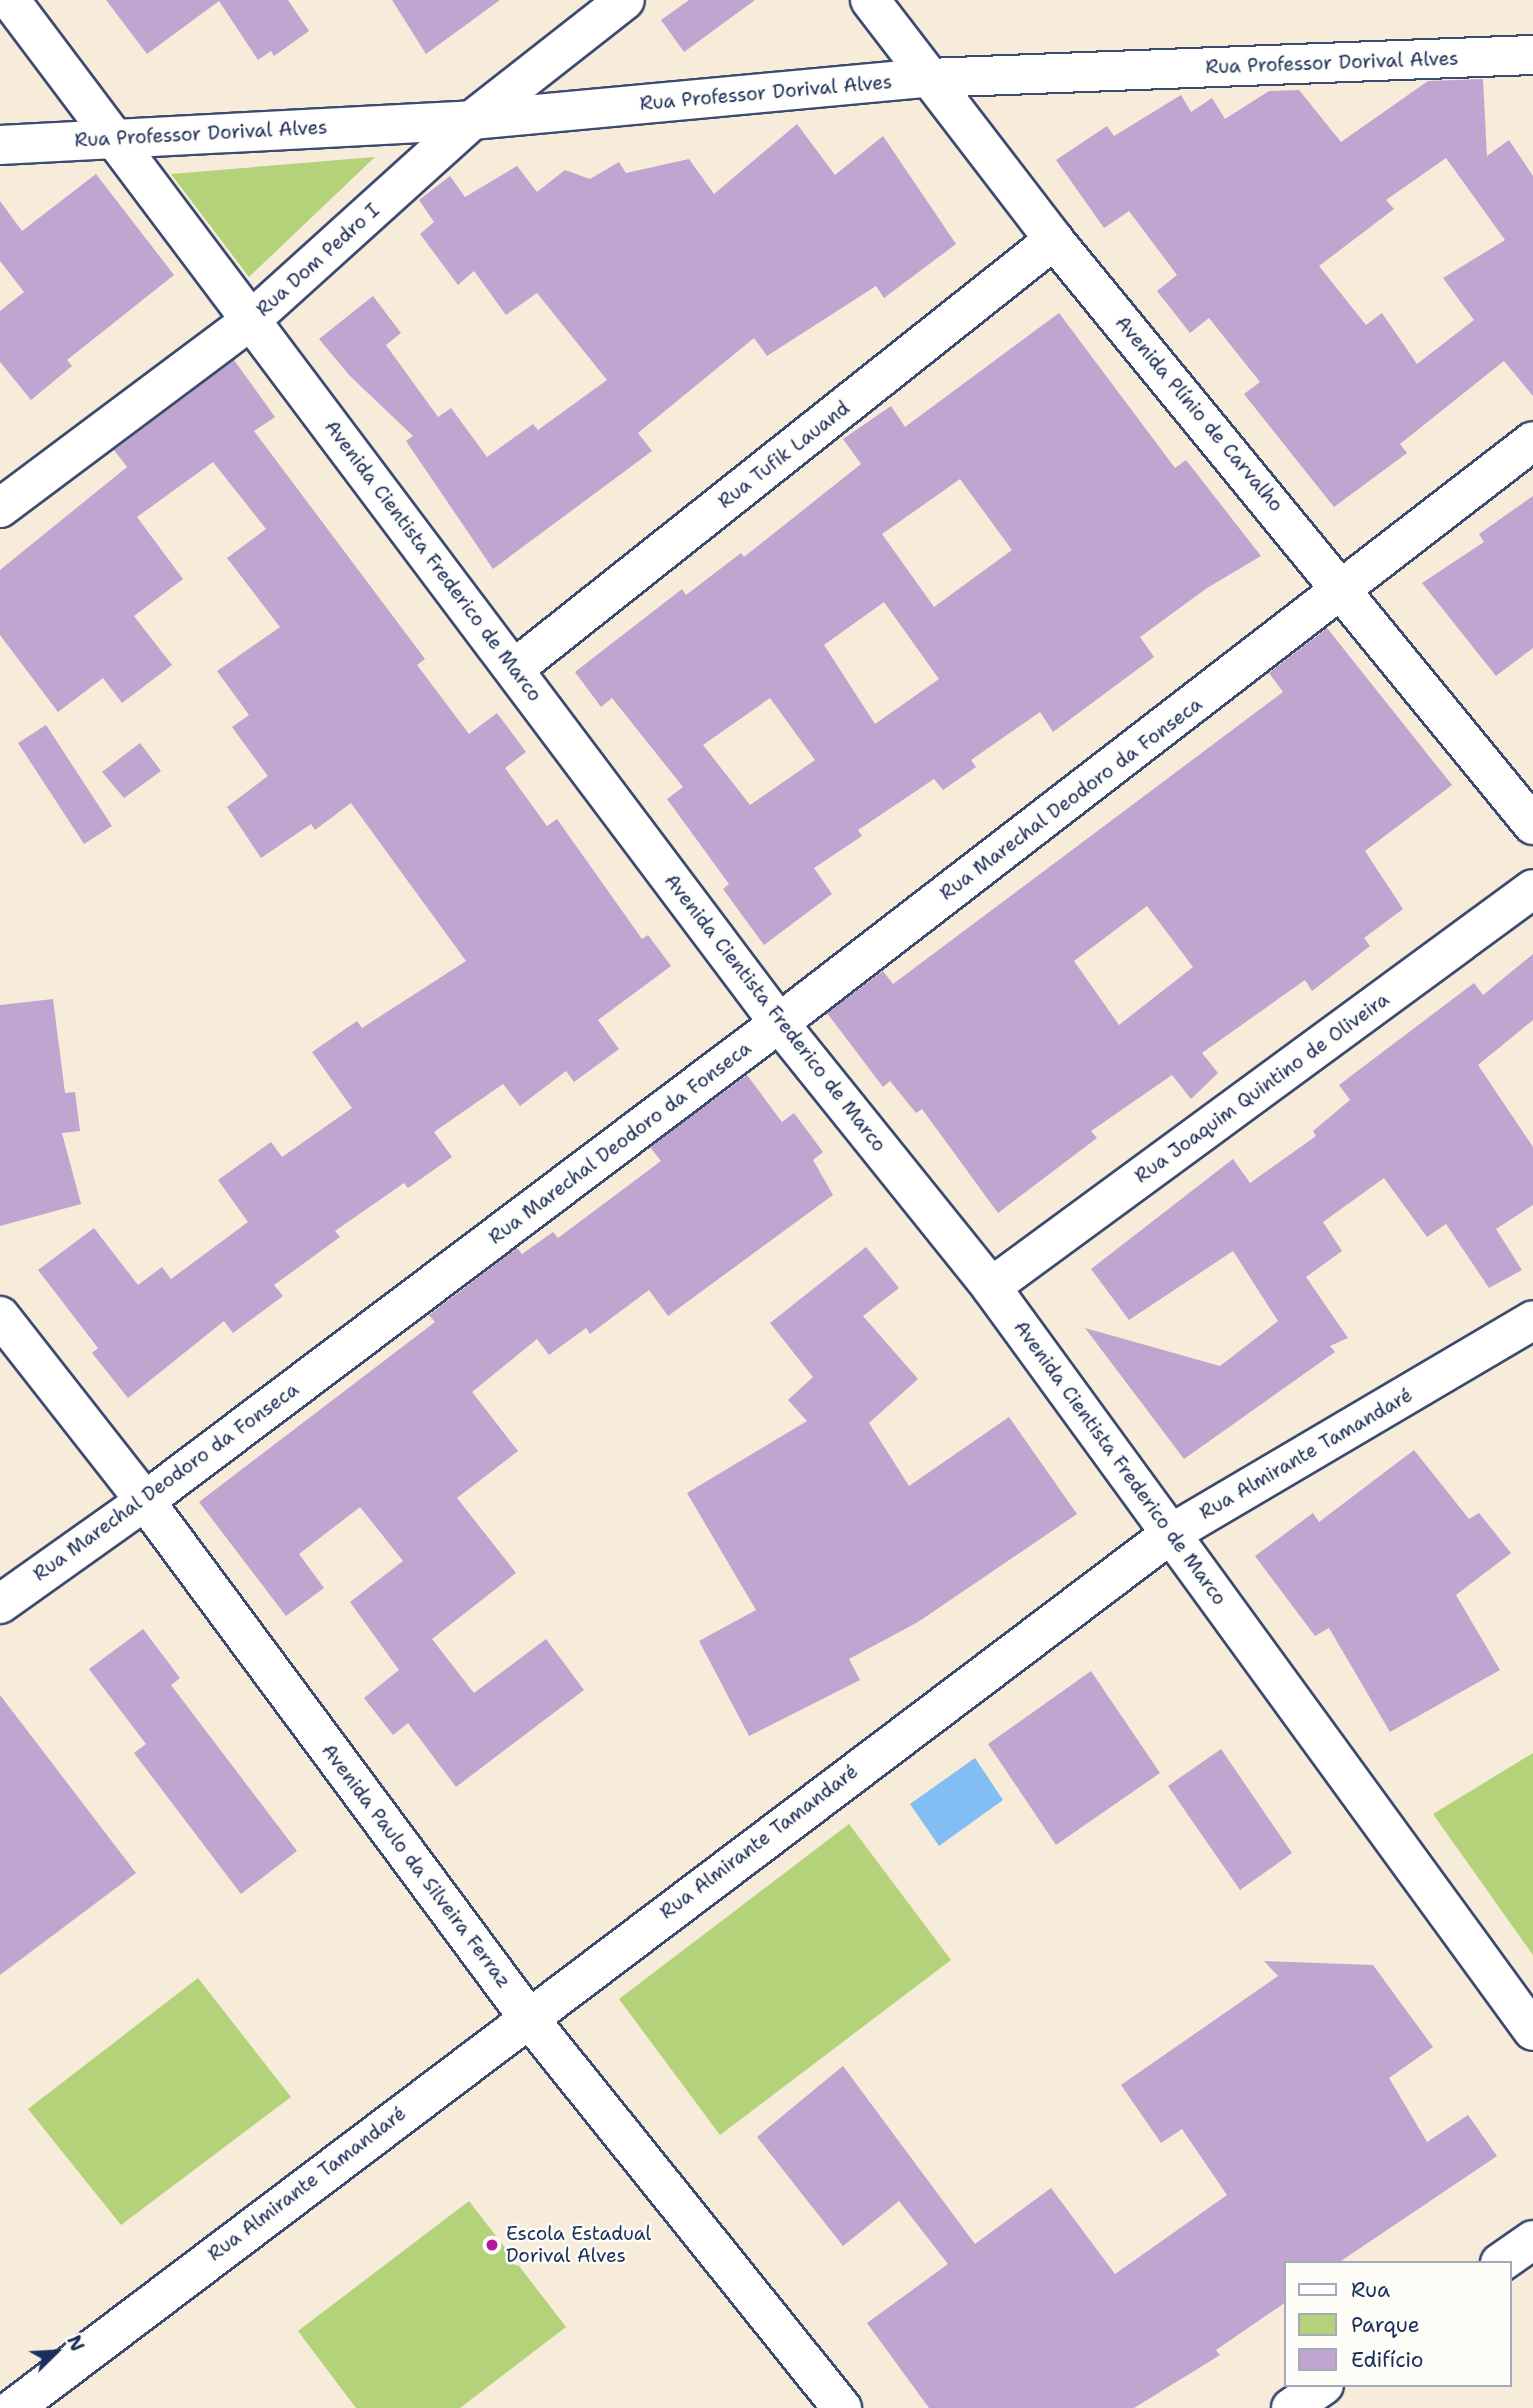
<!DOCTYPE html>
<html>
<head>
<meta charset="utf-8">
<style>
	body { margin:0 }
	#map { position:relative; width:1533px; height:2408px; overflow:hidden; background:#f6ecd9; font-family:"Shantell Sans",sans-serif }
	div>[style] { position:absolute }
	.green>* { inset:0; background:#b4d279 }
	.water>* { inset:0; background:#82bdf4 }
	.building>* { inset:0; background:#bfa5d0 }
	.roads { filter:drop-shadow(2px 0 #3c4b70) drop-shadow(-2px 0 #3c4b70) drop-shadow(0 2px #3c4b70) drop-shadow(0 -2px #3c4b70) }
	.minor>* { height:38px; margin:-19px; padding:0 19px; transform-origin:19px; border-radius:19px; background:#fff }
	.dots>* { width:19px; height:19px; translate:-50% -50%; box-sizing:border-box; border:4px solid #fdfcf7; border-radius:50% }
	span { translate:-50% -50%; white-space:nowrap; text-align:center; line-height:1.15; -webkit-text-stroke:5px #fdfcf7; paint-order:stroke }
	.street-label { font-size:19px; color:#1b2f5e }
	.poi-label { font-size:19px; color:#1b2f5e }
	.left { translate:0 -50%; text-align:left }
	.legend { position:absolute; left:1284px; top:2261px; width:228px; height:126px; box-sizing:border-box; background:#fdfcf7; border:2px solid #a3aaba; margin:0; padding:9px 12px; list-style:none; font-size:21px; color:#1b2f5e }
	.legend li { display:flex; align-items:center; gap:14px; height:35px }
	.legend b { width:35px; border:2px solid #a3aaba }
	.north { position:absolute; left:21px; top:2317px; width:70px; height:70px; -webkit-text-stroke:5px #fdfcf7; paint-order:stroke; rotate:66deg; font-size:19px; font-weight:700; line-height:28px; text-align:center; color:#1b2f5e }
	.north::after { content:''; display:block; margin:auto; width:24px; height:32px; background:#1b2f5e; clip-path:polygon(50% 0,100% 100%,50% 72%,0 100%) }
</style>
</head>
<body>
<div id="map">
	<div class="green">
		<i style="clip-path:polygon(375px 157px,249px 277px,171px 174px)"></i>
		<i style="clip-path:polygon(1533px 1753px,1533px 1955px,1433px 1814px)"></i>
		<i style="clip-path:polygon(849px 1824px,951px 1960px,720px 2135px,619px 1999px)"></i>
		<i style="clip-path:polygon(198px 1978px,291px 2097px,121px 2225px,28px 2109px)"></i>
		<i style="clip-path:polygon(469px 2201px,566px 2327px,460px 2408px,356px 2408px,298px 2331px)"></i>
	</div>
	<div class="water">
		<i style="clip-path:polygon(975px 1758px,1003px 1800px,939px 1846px,910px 1804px)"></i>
	</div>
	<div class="building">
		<i style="clip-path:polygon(106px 0,288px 0,309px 31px,274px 56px,271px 51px,258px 60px,219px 1px,147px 54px)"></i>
		<i style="clip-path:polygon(392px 0,500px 0,426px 54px)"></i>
		<i style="clip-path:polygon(689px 0,755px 0,684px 52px,661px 20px)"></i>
		<i style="clip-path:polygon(evenodd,1483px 79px,1487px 156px,1509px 140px,1533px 176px,1533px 396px,1504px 361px,1400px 444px,1407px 453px,1334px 507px,1244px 394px,1260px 382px,1209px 318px,1190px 333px,1157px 291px,1177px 275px,1129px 211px,1104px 228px,1056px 160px,1107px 126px,1114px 136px,1181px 95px,1191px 112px,1212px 98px,1225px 119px,1269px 91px,1299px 90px,1341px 142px,1428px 81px,1483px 79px,1446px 158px,1505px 240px,1443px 278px,1474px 320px,1417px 364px,1382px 313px,1366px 325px,1319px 266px,1394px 209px,1386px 200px,1446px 158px)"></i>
		<i style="clip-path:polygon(797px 124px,835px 175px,883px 136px,956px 244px,884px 298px,876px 286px,767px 356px,754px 338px,638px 433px,652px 451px,493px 569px,406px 441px,413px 436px,350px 376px,319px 339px,373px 296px,401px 333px,386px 345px,438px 417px,451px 408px,487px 457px,533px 424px,538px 430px,607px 380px,537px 293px,506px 315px,474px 271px,458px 285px,420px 234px,434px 222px,419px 200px,450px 176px,465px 197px,517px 166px,537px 192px,565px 170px,590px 179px,619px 162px,626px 173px,689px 159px,714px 194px)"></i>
		<i style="clip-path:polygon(96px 174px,174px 275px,67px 360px,72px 366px,31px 400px,0 362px,0 311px,24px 292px,0 261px,0 201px,22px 231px)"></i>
		<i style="clip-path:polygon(evenodd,1059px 313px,1175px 468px,1186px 460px,1261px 556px,1207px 588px,1140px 637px,1154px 657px,1053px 732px,1040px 712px,971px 760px,976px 767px,943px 790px,934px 779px,858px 830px,862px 836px,814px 868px,832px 894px,764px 945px,723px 889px,729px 884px,667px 799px,683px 787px,612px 698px,601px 707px,575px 672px,682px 589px,686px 595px,741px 553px,744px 557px,861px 464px,843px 439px,891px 406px,905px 427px,1059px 313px,960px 479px,1012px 550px,934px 607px,882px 534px,960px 479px,1059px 313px,884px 602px,939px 679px,875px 724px,824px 645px,884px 602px,1059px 313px,770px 698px,815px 760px,750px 805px,703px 745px,770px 698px)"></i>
		<i style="clip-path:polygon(234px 360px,275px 417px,254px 431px,425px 659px,417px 665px,469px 734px,497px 713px,526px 752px,505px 768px,547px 826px,557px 819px,642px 939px,648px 935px,671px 966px,598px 1020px,619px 1049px,574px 1082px,566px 1071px,520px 1106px,503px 1084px,434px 1132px,452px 1157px,408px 1188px,404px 1183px,335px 1231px,340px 1237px,274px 1285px,283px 1296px,233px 1333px,224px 1321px,128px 1398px,92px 1353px,98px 1348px,38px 1270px,94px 1228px,138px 1285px,162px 1267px,171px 1279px,248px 1222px,218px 1180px,271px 1142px,282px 1157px,352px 1108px,312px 1052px,357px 1021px,362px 1028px,466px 961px,351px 803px,315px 830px,311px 824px,261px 858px,227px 807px,268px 776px,232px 727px,249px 715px,217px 671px,280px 627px,227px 558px,266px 529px,213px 462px,137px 517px,183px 579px,134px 616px,172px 665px,122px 703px,103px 678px,58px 712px,0 635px,0 570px,127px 467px,114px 450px)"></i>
		<i style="clip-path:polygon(1533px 496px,1533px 648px,1496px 676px,1422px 583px,1484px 542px,1479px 534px)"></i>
		<i style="clip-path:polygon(evenodd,1327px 628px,1452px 785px,1365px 851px,1403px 909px,1364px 938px,1370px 946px,1312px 991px,1305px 980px,1202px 1053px,1218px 1073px,1191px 1099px,1172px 1075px,1091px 1131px,1097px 1138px,998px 1213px,922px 1109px,916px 1113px,890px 1081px,883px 1087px,827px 1013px,883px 971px,893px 984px,1283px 692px,1269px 673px,1327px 628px,1147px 906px,1193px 967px,1119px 1025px,1074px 961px,1147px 906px)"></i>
		<i style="clip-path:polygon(46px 725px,112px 826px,84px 844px,18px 743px)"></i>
		<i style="clip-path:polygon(140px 743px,161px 771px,124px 798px,102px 772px)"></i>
		<i style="clip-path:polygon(1533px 954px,1533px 1020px,1478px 1065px,1533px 1147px,1533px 1205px,1496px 1229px,1522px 1270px,1489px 1288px,1446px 1224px,1427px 1237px,1384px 1178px,1323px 1222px,1342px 1251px,1306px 1277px,1348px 1338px,1330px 1346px,1335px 1352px,1184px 1459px,1085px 1328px,1220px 1366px,1278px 1321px,1233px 1251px,1129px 1320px,1091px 1269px,1233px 1159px,1250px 1183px,1316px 1136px,1313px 1131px,1350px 1100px,1339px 1085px,1474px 983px,1483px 995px)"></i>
		<i style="clip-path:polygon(53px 999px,65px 1093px,75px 1092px,80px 1131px,62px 1133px,81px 1204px,0 1226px,0 1005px)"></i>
		<i style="clip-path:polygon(747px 1075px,782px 1122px,794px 1113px,823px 1152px,813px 1160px,833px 1195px,668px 1316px,649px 1290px,590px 1334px,586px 1328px,549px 1355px,537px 1339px,472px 1392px,518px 1451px,457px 1498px,516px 1573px,432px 1639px,474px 1693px,546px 1639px,584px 1690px,456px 1787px,408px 1723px,393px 1735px,364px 1698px,399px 1670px,350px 1602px,403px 1561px,360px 1507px,299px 1554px,324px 1588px,286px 1616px,199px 1502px,435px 1322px,429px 1315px,517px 1248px,522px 1254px,553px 1232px,558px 1238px,661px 1161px,650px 1147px)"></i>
		<i style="clip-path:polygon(866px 1247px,899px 1288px,863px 1316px,918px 1379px,869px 1423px,909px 1486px,1009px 1417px,1077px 1514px,918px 1622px,849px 1659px,860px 1680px,749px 1736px,699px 1641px,756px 1610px,687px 1493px,807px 1421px,788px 1400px,813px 1377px,770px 1323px)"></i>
		<i style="clip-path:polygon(1414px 1450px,1469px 1519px,1479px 1513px,1511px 1553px,1456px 1595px,1500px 1670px,1390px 1732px,1329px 1628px,1315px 1636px,1255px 1556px,1313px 1513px,1319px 1522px)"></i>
		<i style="clip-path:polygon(143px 1629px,180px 1678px,171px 1685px,297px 1851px,241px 1894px,134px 1753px,146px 1744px,89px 1669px)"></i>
		<i style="clip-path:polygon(1091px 1671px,1160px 1773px,1056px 1845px,988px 1744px)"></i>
		<i style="clip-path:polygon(0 1695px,136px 1873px,0 1975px)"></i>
		<i style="clip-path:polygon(1221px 1749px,1292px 1853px,1240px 1890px,1168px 1786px)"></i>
		<i style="clip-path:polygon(1264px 1961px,1373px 1965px,1433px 2047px,1389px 2078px,1427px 2142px,1468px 2115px,1497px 2156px,1338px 2263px,1286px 2263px,1286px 2302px,1216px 2350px,1220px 2355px,1134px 2408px,929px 2408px,867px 2323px,948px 2264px,899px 2201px,843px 2246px,757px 2137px,843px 2066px,975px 2244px,1051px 2188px,1115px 2274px,1227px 2195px,1182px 2129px,1161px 2143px,1121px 2085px,1278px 1976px)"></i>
	</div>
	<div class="roads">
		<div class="minor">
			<i style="left:10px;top:0;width:1280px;rotate:53.07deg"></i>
			<i style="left:779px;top:1023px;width:339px;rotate:51.2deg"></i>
			<i style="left:991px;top:1287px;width:920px;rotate:53.93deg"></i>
			<i style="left:870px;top:0;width:302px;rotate:52.5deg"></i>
			<i style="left:1054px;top:240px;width:756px;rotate:50.69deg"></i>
			<i style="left:0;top:145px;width:473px;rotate:-3deg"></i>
			<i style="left:472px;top:120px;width:458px;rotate:-5.3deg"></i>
			<i style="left:928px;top:78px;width:605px;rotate:-2.18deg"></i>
			<i style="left:0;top:508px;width:314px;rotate:-36.8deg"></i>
			<i style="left:251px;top:320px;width:298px;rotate:-42.1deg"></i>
			<i style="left:472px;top:120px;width:194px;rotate:-38.1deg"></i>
			<i style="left:514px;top:669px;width:690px;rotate:-38.47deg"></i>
			<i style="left:991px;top:1287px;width:672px;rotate:-36.29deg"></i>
			<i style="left:0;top:1316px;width:235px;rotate:51.9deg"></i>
			<i style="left:145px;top:1501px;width:641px;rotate:53.43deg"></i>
			<i style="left:527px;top:2016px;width:503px;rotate:51.22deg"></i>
			<i style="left:0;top:1604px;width:178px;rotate:-35.4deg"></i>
			<i style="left:145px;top:1501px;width:794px;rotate:-37.01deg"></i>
			<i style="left:779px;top:1023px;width:952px;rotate:-37.66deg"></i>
			<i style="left:1500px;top:2263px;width:40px;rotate:-34.9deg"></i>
			<i style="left:14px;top:2408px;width:1451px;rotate:-37.08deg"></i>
			<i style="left:1172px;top:1533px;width:419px;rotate:-30.5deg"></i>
			<i style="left:1291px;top:2408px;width:40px;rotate:-34.9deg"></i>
		</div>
	</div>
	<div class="dots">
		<i style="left:492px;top:2245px;background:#b5179e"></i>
	</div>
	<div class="street-label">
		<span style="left:1332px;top:63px;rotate:-2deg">Rua Professor Dorival Alves</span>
		<span style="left:766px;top:93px;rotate:-5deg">Rua Professor Dorival Alves</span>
		<span style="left:201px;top:134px;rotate:-3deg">Rua Professor Dorival Alves</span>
		<span style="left:318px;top:260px;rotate:-42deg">Rua Dom Pedro I</span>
		<span style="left:1199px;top:414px;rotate:50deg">Avenida Plínio de Carvalho</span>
		<span style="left:784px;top:455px;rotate:-38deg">Rua Tufik Lauand</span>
		<span style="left:433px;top:561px;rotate:53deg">Avenida Cientista Frederico de Marco</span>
		<span style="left:1071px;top:799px;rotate:-37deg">Rua Marechal Deodoro da Fonseca</span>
		<span style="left:775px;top:1013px;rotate:52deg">Avenida Cientista Frederico de Marco</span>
		<span style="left:1262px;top:1088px;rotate:-36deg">Rua Joaquim Quintino de Oliveira</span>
		<span style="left:620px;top:1143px;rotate:-37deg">Rua Marechal Deodoro da Fonseca</span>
		<span style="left:1306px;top:1454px;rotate:-30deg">Rua Almirante Tamandaré</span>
		<span style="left:1120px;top:1463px;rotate:54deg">Avenida Cientista Frederico de Marco</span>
		<span style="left:166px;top:1482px;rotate:-36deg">Rua Marechal Deodoro da Fonseca</span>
		<span style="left:759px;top:1842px;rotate:-37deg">Rua Almirante Tamandaré</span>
		<span style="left:416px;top:1866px;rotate:53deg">Avenida Paulo da Silveira Ferraz</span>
		<span style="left:307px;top:2184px;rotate:-37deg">Rua Almirante Tamandaré</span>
	</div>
	<div class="poi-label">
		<span class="left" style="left:506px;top:2245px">Escola Estadual<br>Dorival Alves</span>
	</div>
	<ul class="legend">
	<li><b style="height:9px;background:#fff"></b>Rua</li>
	<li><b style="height:19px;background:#b4d279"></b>Parque</li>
	<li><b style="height:19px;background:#bfa5d0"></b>Edifício</li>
	</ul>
	<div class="north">N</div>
</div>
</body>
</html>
